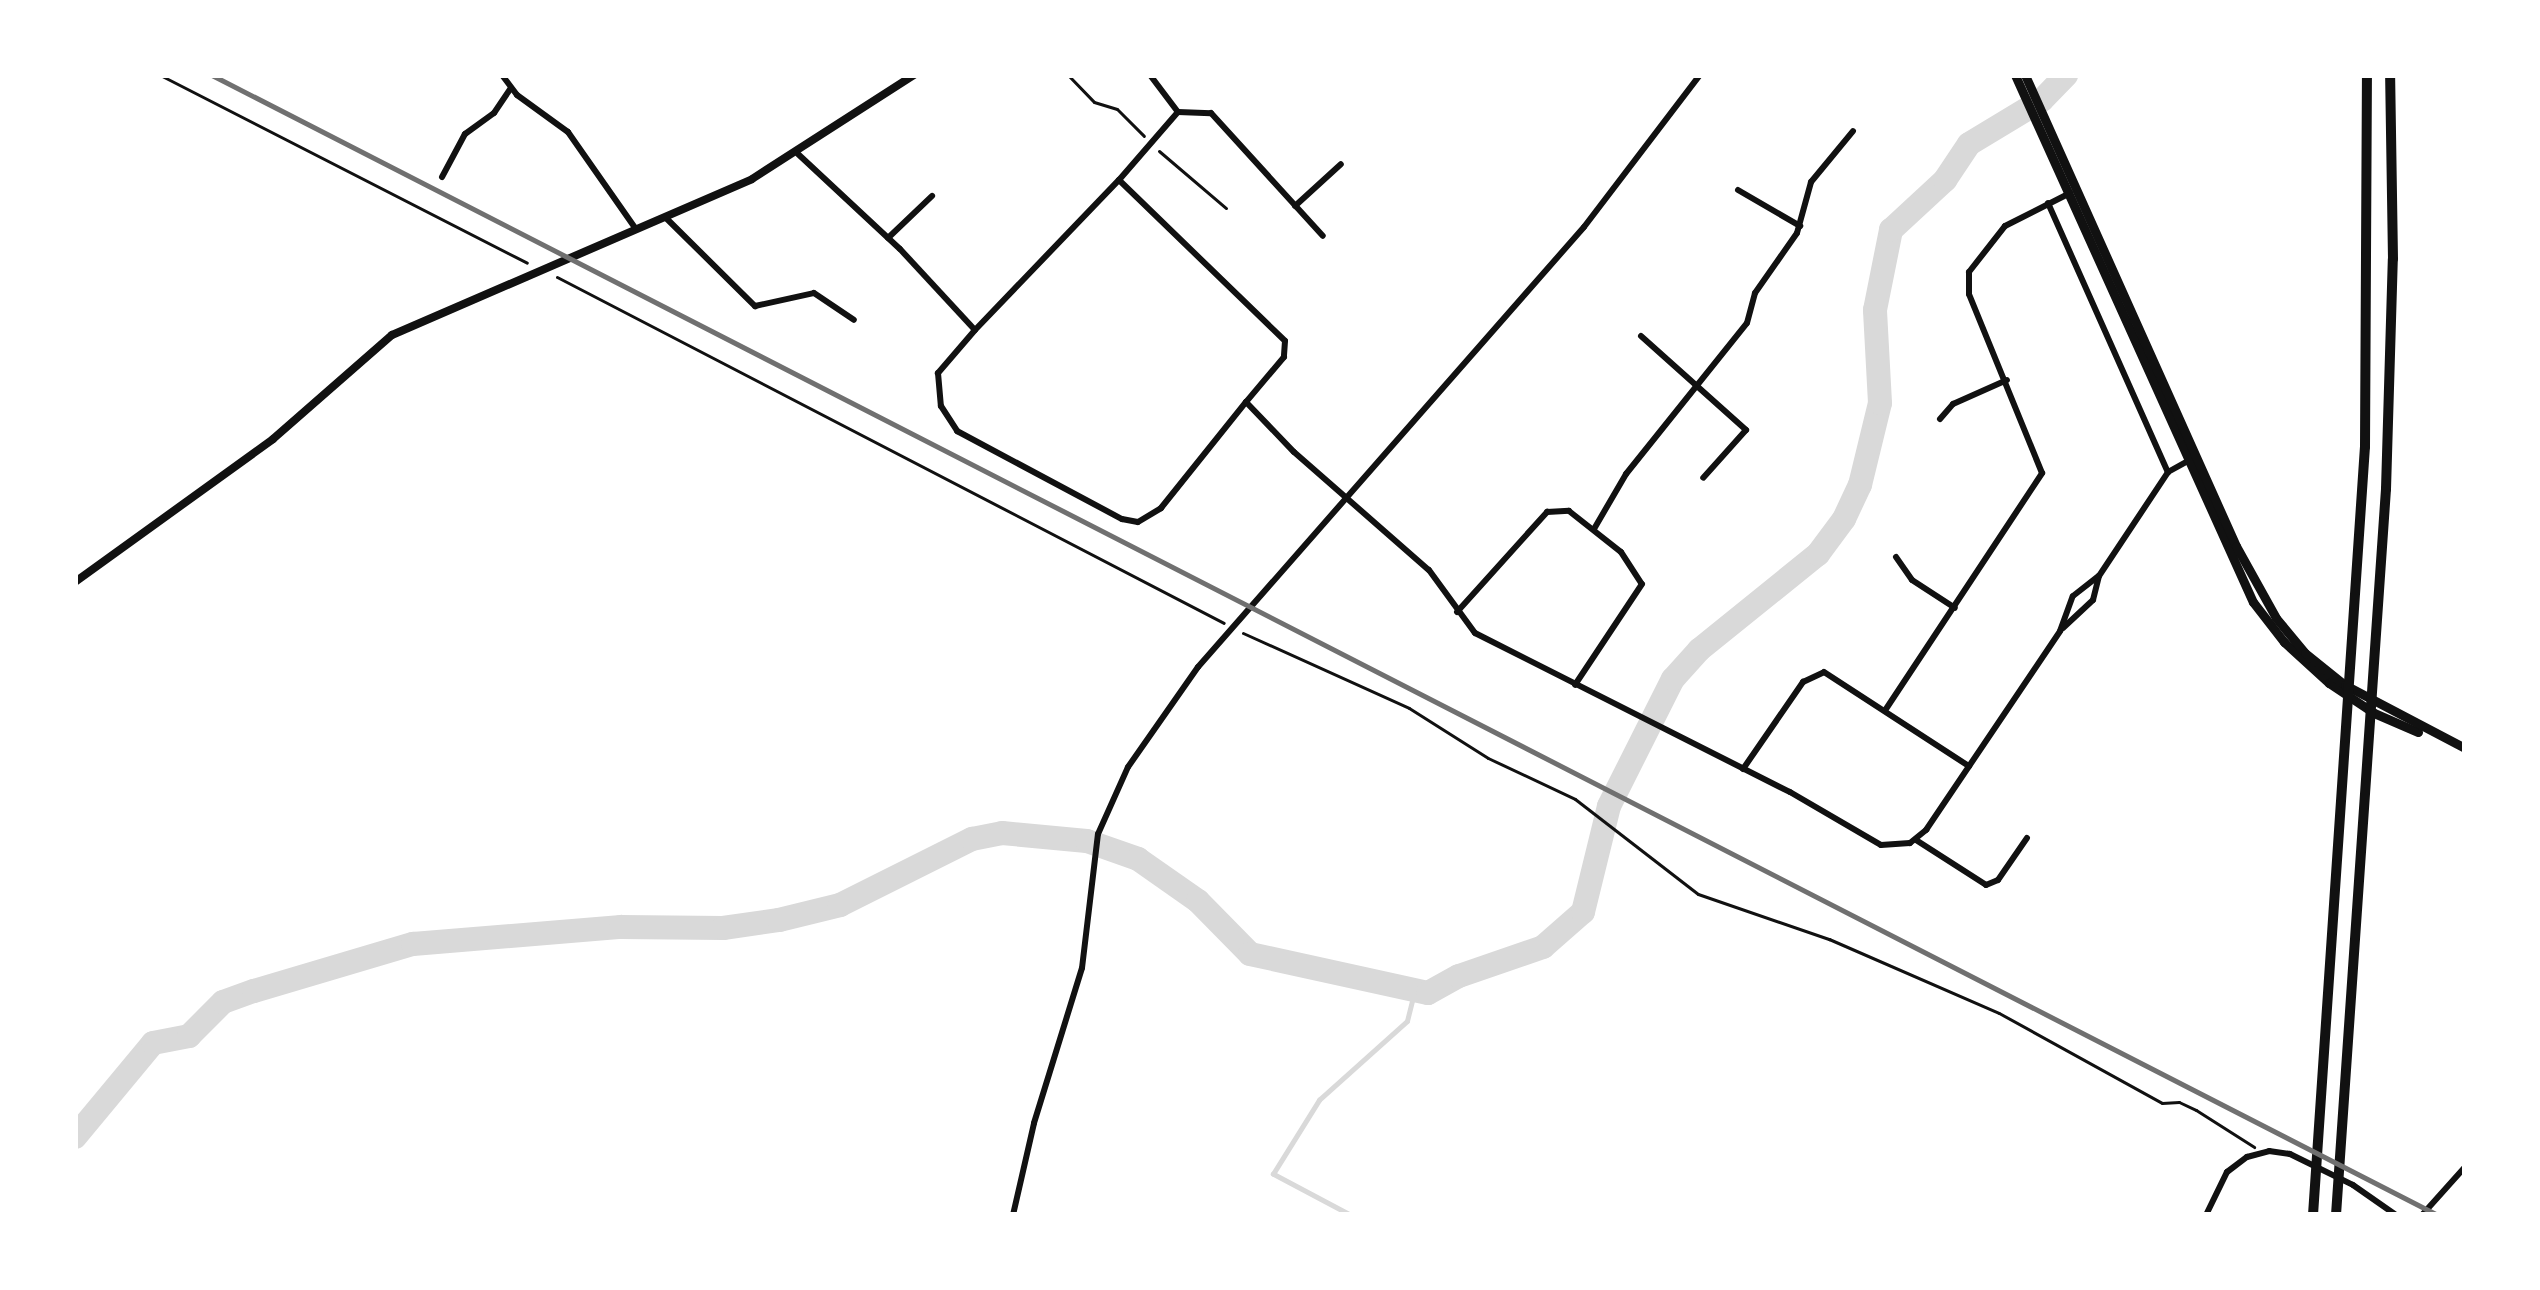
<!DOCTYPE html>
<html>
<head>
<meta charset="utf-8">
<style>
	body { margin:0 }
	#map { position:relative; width:2540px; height:1290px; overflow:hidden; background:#fff; font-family:"Noto Sans",sans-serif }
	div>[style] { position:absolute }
	.stream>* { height:4.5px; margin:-2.25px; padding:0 2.25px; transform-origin:2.25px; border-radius:2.25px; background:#d9d9d9 }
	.river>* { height:24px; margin:-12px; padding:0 12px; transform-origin:12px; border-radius:12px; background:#d9d9d9 }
	.path>* { height:3px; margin:-1.5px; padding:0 1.5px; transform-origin:1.5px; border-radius:1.5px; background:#111 }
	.minor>* { height:6px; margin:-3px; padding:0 3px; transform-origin:3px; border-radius:3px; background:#111 }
	.tertiary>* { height:8px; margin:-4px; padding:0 4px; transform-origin:4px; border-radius:4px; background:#111 }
	.primary>* { height:9px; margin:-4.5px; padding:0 4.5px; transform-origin:4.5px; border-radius:4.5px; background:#111 }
	.motorway>* { height:10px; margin:-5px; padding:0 5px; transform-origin:5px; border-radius:5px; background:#111 }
	.rail>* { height:4.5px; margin:-2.25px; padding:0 2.25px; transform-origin:2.25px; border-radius:2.25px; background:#707070 }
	span { translate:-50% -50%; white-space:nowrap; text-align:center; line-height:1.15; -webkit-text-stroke:9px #fff; paint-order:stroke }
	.frame { position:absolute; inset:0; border:78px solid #fff; pointer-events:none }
</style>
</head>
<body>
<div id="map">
	<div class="stream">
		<i style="left:1350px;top:1215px;width:87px;rotate:-152deg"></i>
		<i style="left:1273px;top:1174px;width:87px;rotate:-58.1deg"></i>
		<i style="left:1319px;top:1100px;width:118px;rotate:-41.9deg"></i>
		<i style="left:1407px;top:1021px;width:32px;rotate:-76deg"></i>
	</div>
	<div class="river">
		<i style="left:75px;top:1137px;width:122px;rotate:-50.3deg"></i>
		<i style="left:153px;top:1043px;width:37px;rotate:-11deg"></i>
		<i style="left:189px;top:1036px;width:48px;rotate:-45deg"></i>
		<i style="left:223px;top:1002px;width:33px;rotate:-20deg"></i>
		<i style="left:254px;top:991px;width:166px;rotate:-16.5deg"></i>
		<i style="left:413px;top:944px;width:209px;rotate:-4.7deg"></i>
		<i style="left:621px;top:927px;width:102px;rotate:0.6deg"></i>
		<i style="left:723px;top:928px;width:57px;rotate:-8.1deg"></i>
		<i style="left:779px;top:920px;width:63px;rotate:-13.8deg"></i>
		<i style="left:840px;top:905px;width:148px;rotate:-26.6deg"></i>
		<i style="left:972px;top:839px;width:31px;rotate:-11deg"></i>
		<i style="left:1002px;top:833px;width:85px;rotate:5.4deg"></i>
		<i style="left:1087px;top:841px;width:54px;rotate:19.4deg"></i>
		<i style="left:1138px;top:859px;width:73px;rotate:35deg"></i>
		<i style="left:1198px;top:901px;width:74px;rotate:45.5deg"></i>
		<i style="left:1250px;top:954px;width:182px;rotate:12.4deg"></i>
		<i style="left:1428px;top:993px;width:35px;rotate:-29deg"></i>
		<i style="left:1459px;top:976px;width:89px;rotate:-19deg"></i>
		<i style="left:1543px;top:947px;width:53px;rotate:-41.2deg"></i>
		<i style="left:1583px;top:912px;width:109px;rotate:-76.2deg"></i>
		<i style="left:1609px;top:806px;width:142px;rotate:-63.3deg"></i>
		<i style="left:1673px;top:679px;width:39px;rotate:-48deg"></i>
		<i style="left:1699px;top:650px;width:153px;rotate:-38.9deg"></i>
		<i style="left:1818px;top:554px;width:44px;rotate:-53.4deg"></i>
		<i style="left:1844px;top:519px;width:38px;rotate:-65deg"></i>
		<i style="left:1860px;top:485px;width:84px;rotate:-76.3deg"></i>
		<i style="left:1880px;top:403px;width:93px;rotate:-93.1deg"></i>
		<i style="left:1875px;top:310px;width:82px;rotate:-78.7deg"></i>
		<i style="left:1891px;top:230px;width:74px;rotate:-42.8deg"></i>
		<i style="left:1945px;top:180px;width:43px;rotate:-56.3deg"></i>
		<i style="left:1969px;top:144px;width:85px;rotate:-31.1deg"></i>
		<i style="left:2042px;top:100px;width:35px;rotate:-46deg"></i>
	</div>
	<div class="path">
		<i style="left:160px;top:75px;width:412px;rotate:27.1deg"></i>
		<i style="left:1068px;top:75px;width:37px;rotate:46deg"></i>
		<i style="left:1094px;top:102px;width:24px;rotate:17deg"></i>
		<i style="left:1117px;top:109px;width:38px;rotate:45deg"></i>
		<i style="left:1159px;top:151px;width:88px;rotate:40.4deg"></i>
		<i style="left:557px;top:277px;width:751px;rotate:27.42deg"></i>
		<i style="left:1243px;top:633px;width:182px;rotate:24.3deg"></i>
		<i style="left:1409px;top:708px;width:93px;rotate:32.3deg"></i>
		<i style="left:1488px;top:758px;width:96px;rotate:25.2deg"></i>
		<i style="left:1575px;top:799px;width:155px;rotate:37.7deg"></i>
		<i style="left:1698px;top:894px;width:139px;rotate:19deg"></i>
		<i style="left:1829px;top:939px;width:185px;rotate:23.5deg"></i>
		<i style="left:1999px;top:1013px;width:186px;rotate:28.9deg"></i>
		<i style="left:2162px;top:1103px;width:17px;rotate:-3deg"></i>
		<i style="left:2179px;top:1102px;width:19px;rotate:25deg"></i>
		<i style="left:2196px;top:1110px;width:69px;rotate:32.5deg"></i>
	</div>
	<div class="minor">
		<i style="left:502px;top:75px;width:25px;rotate:53deg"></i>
		<i style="left:517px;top:95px;width:63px;rotate:36deg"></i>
		<i style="left:568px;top:132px;width:118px;rotate:55deg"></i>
		<i style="left:1150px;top:75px;width:46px;rotate:52.9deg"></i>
		<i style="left:1178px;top:112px;width:33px;rotate:2deg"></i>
		<i style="left:1211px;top:113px;width:166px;rotate:47.7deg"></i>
		<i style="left:798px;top:154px;width:139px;rotate:43deg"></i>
		<i style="left:900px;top:249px;width:110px;rotate:47.2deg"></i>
		<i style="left:975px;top:330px;width:57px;rotate:130.7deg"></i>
		<i style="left:938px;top:373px;width:33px;rotate:85deg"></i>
		<i style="left:941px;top:406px;width:30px;rotate:57deg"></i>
		<i style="left:957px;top:431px;width:187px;rotate:28.1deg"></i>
		<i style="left:1122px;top:519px;width:16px;rotate:11deg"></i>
		<i style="left:1138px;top:522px;width:27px;rotate:-31deg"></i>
		<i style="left:1161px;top:508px;width:136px;rotate:-51.3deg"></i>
		<i style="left:442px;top:177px;width:49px;rotate:-61.9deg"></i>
		<i style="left:465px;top:134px;width:36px;rotate:-36deg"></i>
		<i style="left:494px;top:113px;width:29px;rotate:-56deg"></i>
		<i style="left:1119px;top:180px;width:90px;rotate:-49.1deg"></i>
		<i style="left:1738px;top:190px;width:72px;rotate:30.1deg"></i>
		<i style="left:2048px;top:203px;width:295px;rotate:66deg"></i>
		<i style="left:1295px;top:206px;width:62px;rotate:-42.4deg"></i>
		<i style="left:665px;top:217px;width:127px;rotate:44.7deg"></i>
		<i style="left:755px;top:306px;width:60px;rotate:-12.4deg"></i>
		<i style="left:814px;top:293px;width:48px;rotate:34deg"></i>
		<i style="left:888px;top:238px;width:61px;rotate:-43.7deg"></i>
		<i style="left:975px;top:330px;width:208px;rotate:-46.2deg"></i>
		<i style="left:1119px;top:180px;width:231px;rotate:44.1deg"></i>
		<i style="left:1285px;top:341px;width:16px;rotate:94deg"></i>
		<i style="left:1284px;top:357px;width:59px;rotate:130.2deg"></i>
		<i style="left:1246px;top:402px;width:69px;rotate:46.2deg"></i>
		<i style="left:1294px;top:452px;width:179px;rotate:41.2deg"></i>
		<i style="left:1429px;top:570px;width:78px;rotate:53.9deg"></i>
		<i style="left:1475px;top:633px;width:353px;rotate:26.8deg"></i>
		<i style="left:1790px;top:792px;width:105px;rotate:30.2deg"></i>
		<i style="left:1881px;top:845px;width:29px;rotate:-4deg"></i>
		<i style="left:1910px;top:843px;width:21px;rotate:-39deg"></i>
		<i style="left:1926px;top:830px;width:240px;rotate:-56deg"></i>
		<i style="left:2060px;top:631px;width:37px;rotate:-70deg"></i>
		<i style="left:2073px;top:596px;width:33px;rotate:-38deg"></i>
		<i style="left:1641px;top:336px;width:141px;rotate:41.8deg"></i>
		<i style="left:1746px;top:430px;width:64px;rotate:131.9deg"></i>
		<i style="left:1940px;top:419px;width:20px;rotate:-49deg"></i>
		<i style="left:1953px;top:404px;width:59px;rotate:-24deg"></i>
		<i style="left:1594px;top:529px;width:64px;rotate:-59.8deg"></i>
		<i style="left:1626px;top:474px;width:193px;rotate:-51.3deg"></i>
		<i style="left:1747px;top:323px;width:31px;rotate:-75deg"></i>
		<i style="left:1755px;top:293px;width:73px;rotate:-55deg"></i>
		<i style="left:1797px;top:233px;width:53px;rotate:-74.6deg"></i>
		<i style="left:1811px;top:182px;width:66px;rotate:-50.5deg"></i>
		<i style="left:1896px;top:557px;width:28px;rotate:55deg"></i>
		<i style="left:1912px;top:580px;width:51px;rotate:33.1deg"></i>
		<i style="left:1457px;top:612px;width:135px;rotate:-48deg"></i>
		<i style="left:1547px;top:512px;width:22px;rotate:-3deg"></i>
		<i style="left:1569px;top:511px;width:66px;rotate:38.3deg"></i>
		<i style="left:1621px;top:552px;width:38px;rotate:57deg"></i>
		<i style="left:1642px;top:584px;width:121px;rotate:123.6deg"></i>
		<i style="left:2063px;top:628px;width:41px;rotate:-43deg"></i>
		<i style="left:2093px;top:600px;width:25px;rotate:-76deg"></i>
		<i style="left:2099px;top:576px;width:125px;rotate:-56.4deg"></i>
		<i style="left:2168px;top:472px;width:23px;rotate:-29deg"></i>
		<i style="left:1886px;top:709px;width:283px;rotate:-56.5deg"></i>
		<i style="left:2042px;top:473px;width:193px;rotate:-112.2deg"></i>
		<i style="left:1969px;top:294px;width:22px;rotate:-90deg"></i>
		<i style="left:1969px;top:272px;width:58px;rotate:-52deg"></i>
		<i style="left:2005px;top:226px;width:73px;rotate:-26.9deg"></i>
		<i style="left:1743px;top:769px;width:106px;rotate:-55.4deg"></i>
		<i style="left:1803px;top:682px;width:23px;rotate:-25deg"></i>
		<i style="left:1824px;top:672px;width:173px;rotate:33deg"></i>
		<i style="left:1916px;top:840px;width:83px;rotate:32.7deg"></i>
		<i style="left:1986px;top:885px;width:13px;rotate:-23deg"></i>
		<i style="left:1998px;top:880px;width:51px;rotate:-55.4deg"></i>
		<i style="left:1013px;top:1215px;width:94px;rotate:-77.1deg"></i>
		<i style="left:1034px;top:1123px;width:162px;rotate:-72.8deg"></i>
		<i style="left:1082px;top:968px;width:135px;rotate:-83.2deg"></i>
		<i style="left:1098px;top:834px;width:73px;rotate:-65.9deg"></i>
		<i style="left:1128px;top:767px;width:122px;rotate:-55deg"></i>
		<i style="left:1198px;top:667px;width:585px;rotate:-48.74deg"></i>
		<i style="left:1584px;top:227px;width:191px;rotate:-52.7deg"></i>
		<i style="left:2206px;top:1215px;width:48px;rotate:-64deg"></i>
		<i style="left:2227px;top:1172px;width:25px;rotate:-37deg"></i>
		<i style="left:2247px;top:1157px;width:23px;rotate:-15deg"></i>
		<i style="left:2269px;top:1151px;width:21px;rotate:8deg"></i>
		<i style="left:2290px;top:1154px;width:70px;rotate:26.2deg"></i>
		<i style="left:2353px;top:1185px;width:52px;rotate:34.9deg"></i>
		<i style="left:2422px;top:1215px;width:64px;rotate:-48.1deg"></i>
	</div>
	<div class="tertiary">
		<i style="left:75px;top:582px;width:244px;rotate:-35.8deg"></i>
		<i style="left:273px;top:439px;width:158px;rotate:-41.2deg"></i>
		<i style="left:392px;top:335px;width:392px;rotate:-23.4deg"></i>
		<i style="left:752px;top:179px;width:193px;rotate:-32.7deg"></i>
	</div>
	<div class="primary">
		<i style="left:2015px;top:75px;width:578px;rotate:65.7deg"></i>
		<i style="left:2253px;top:602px;width:51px;rotate:52.2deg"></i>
		<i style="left:2284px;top:642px;width:61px;rotate:42.3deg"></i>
		<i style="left:2329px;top:683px;width:54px;rotate:33.7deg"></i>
		<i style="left:2374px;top:713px;width:48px;rotate:23.4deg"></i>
		<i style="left:2025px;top:75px;width:516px;rotate:65.87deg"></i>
		<i style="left:2236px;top:546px;width:82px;rotate:60.9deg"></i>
		<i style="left:2276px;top:618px;width:45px;rotate:50.4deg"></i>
		<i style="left:2305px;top:653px;width:51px;rotate:38.7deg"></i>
		<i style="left:2345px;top:685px;width:136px;rotate:27.7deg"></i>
	</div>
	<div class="motorway">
		<i style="left:2313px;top:1215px;width:770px;rotate:-86.13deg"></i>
		<i style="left:2365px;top:447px;width:372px;rotate:-89.7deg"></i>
		<i style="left:2336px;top:1215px;width:728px;rotate:-86.06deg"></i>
		<i style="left:2386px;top:489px;width:230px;rotate:-88.3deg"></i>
		<i style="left:2393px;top:259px;width:184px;rotate:-90.9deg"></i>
	</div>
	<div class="rail">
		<i style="left:212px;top:75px;width:2501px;rotate:27.12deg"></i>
	</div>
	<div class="frame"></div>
</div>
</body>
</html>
